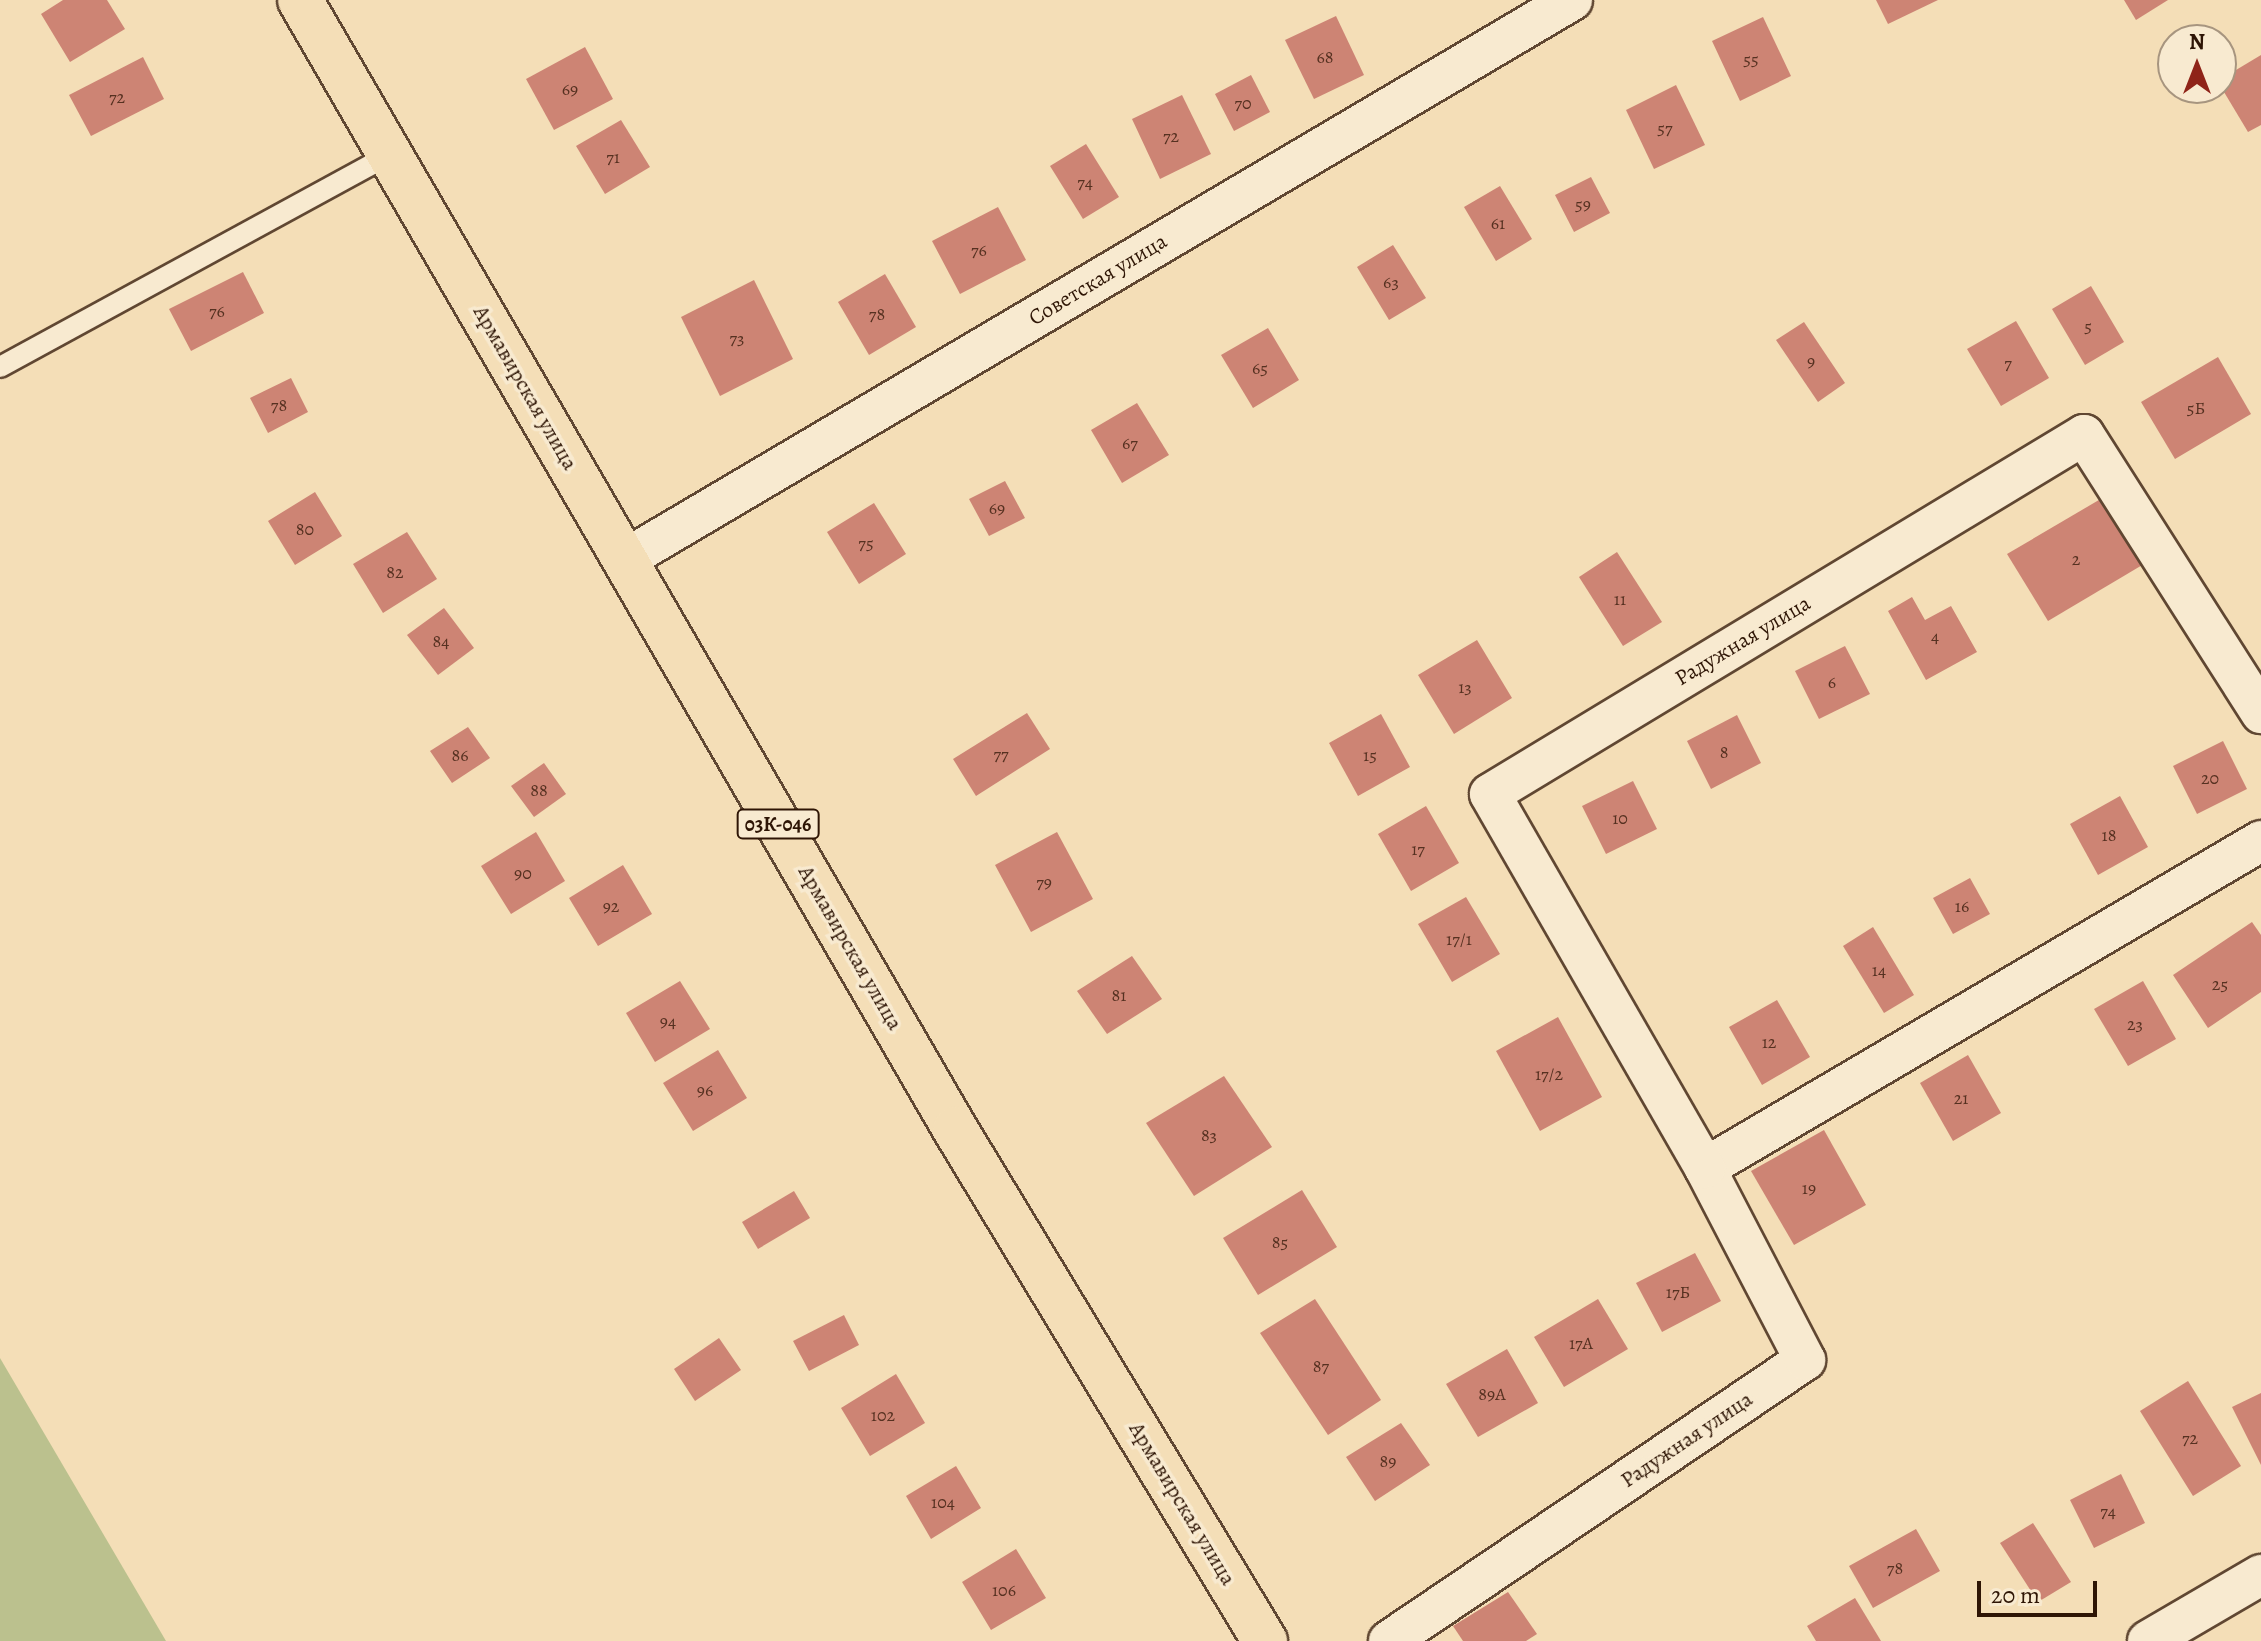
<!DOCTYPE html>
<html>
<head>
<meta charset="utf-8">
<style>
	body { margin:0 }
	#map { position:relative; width:2261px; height:1641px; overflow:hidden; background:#f4deb7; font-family:Alegreya,serif }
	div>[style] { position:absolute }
	.green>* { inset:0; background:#bbc18e }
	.building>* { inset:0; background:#cd8474 }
	.roads { filter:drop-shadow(2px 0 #604732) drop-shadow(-2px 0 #604732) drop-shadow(0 2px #604732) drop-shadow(0 -2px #604732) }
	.service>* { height:20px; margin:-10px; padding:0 10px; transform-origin:10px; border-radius:10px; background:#f8ead0 }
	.minor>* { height:40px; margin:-20px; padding:0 20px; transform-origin:20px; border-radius:20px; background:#f8ead0 }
	.primary>* { height:44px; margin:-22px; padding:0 22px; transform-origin:22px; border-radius:22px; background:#f4deb7 }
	span { translate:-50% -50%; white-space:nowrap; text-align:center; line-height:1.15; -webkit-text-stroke:7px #f8ead0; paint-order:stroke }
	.number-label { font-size:18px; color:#563121 }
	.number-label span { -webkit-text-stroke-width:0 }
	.shield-label span { padding:2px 6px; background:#f8ead0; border:2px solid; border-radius:6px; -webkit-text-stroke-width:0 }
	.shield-label { font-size:20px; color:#2e1505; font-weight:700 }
	.street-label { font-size:22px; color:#2e1505 }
	.north { position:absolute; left:2157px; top:24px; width:80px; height:80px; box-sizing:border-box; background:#f8ead0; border:2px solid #a7957f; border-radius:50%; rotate:0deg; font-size:22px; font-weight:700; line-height:32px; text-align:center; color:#2e1505 }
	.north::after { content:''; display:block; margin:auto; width:28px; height:36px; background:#8f2418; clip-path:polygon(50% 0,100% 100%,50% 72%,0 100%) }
	.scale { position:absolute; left:1977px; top:1581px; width:120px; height:36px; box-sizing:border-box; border:4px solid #2e1505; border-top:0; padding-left:10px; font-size:24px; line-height:28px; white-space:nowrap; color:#2e1505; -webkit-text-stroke:6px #f8ead0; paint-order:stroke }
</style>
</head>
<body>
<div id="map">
	<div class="green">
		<i style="clip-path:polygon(0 1358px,166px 1641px,0 1641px)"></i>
	</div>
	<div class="building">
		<i style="clip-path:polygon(63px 0,107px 0,125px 29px,70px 62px,41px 14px)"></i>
		<i style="clip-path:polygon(1876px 0,1938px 0,1888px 24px)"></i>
		<i style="clip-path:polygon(2124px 0,2168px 0,2136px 20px)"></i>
		<i style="clip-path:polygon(1336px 16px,1364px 75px,1314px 99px,1285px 40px)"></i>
		<i style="clip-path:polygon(1763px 17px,1791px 76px,1740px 101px,1712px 41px)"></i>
		<i style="clip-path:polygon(585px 47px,613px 99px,554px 130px,526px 79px)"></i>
		<i style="clip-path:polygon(2261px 55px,2261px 125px,2248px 132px,2221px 87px,2221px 79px)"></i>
		<i style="clip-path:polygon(143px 57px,164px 99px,91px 136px,69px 95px)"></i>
		<i style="clip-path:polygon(1251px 75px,1270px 112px,1234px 131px,1215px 94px)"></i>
		<i style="clip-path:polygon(1676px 85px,1705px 145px,1654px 169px,1626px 110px)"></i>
		<i style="clip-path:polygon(1182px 95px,1211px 154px,1160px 179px,1132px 119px)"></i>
		<i style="clip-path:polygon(621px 120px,650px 167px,605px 194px,576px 146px)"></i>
		<i style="clip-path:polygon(1086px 144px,1119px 197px,1083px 219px,1050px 166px)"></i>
		<i style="clip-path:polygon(1591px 177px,1610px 213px,1574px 232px,1555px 195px)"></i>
		<i style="clip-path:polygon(1500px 186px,1532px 239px,1496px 261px,1464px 207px)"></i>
		<i style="clip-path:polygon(998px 207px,1026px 260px,960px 294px,932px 241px)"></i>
		<i style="clip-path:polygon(1393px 245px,1426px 298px,1389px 320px,1357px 267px)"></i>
		<i style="clip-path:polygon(243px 272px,264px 313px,191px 351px,169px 309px)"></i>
		<i style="clip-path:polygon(885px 274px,916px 327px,869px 355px,838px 302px)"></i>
		<i style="clip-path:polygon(754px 280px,793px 359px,720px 396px,681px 317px)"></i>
		<i style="clip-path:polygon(2091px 286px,2124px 342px,2085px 365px,2052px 309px)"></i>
		<i style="clip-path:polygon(2016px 321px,2049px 378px,2001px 406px,1967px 349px)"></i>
		<i style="clip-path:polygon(1804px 322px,1845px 383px,1818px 402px,1776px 340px)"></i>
		<i style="clip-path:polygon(1268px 328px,1299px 380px,1253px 408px,1221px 355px)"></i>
		<i style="clip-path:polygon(2218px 357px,2251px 414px,2175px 459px,2141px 402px)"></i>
		<i style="clip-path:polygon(291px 378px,308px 412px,268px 433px,250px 398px)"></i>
		<i style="clip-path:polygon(1137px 403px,1169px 455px,1122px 483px,1091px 430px)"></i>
		<i style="clip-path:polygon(1005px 481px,1025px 518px,989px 536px,969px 499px)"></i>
		<i style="clip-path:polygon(315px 492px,342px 536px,295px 565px,268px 521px)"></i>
		<i style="clip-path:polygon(2104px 497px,2144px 564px,2048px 621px,2007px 554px)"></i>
		<i style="clip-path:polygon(874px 503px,906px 554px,859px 584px,827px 532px)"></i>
		<i style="clip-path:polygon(407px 532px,437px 579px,383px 613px,353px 564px)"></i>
		<i style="clip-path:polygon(1617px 552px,1662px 622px,1623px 646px,1579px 577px)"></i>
		<i style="clip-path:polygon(1912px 597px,1925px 620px,1951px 606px,1977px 652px,1926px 680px,1888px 611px)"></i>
		<i style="clip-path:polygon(444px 608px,474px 648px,438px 675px,407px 635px)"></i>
		<i style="clip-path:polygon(1477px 640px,1512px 698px,1454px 734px,1418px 675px)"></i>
		<i style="clip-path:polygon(1845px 646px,1870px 694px,1819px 719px,1795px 671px)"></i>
		<i style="clip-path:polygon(1027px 713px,1050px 749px,976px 796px,953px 759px)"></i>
		<i style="clip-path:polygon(1381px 714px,1410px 767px,1358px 796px,1329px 743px)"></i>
		<i style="clip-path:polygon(1737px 715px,1761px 763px,1711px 789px,1687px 741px)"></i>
		<i style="clip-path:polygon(468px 727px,490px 758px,452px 783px,430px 751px)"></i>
		<i style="clip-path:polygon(2223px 741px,2247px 789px,2197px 814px,2173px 766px)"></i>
		<i style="clip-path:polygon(544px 763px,566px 794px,534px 817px,511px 786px)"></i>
		<i style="clip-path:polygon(1633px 781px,1657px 829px,1606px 854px,1582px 806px)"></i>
		<i style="clip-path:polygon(2120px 796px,2148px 847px,2098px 875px,2070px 824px)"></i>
		<i style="clip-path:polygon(1426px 806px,1459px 863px,1411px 891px,1378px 834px)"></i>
		<i style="clip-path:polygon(536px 832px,565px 881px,511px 914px,481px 866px)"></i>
		<i style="clip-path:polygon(1057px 832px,1093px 899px,1031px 932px,995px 865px)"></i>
		<i style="clip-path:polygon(623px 865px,652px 914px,598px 946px,569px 898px)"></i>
		<i style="clip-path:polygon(1970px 878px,1990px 914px,1953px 934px,1933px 898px)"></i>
		<i style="clip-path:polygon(1466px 897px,1500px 954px,1452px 982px,1418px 924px)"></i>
		<i style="clip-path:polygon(2252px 922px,2261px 935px,2261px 992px,2208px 1028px,2173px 975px)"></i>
		<i style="clip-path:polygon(1873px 927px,1914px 995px,1884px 1013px,1843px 946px)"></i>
		<i style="clip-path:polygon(1132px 956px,1162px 999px,1107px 1034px,1077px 991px)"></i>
		<i style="clip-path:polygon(680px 981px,710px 1029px,655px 1062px,626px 1013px)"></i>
		<i style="clip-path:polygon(2143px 981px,2176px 1039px,2128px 1066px,2094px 1009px)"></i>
		<i style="clip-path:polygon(1777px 1000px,1810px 1057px,1762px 1085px,1729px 1027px)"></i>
		<i style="clip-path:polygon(1558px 1017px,1602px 1097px,1540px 1131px,1496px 1051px)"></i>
		<i style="clip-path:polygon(718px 1050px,747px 1098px,693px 1131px,663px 1083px)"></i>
		<i style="clip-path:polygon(1968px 1055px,2001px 1113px,1953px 1141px,1920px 1083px)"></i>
		<i style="clip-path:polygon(1224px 1076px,1272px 1147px,1194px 1196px,1146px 1123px)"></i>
		<i style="clip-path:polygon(1824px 1130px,1866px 1205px,1794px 1245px,1751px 1171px)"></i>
		<i style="clip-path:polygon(1302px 1190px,1337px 1247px,1258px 1295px,1223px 1238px)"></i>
		<i style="clip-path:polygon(794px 1191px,810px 1218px,758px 1249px,742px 1222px)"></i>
		<i style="clip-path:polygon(1695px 1253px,1721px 1301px,1662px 1332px,1636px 1283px)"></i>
		<i style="clip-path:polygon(1315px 1299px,1381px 1400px,1328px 1435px,1260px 1333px)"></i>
		<i style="clip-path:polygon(1598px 1299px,1628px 1349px,1564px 1387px,1534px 1337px)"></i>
		<i style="clip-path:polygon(844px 1315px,859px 1345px,809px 1371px,793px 1341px)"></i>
		<i style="clip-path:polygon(719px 1338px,741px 1370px,695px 1401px,674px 1369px)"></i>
		<i style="clip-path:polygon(1507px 1349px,1538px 1403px,1478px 1437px,1446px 1384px)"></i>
		<i style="clip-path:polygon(896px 1374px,925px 1423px,870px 1456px,841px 1408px)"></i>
		<i style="clip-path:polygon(2188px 1381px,2241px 1466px,2193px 1496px,2140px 1411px)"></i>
		<i style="clip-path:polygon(2261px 1393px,2261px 1465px,2232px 1407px)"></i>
		<i style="clip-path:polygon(1401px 1423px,1430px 1465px,1375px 1501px,1346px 1457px)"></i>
		<i style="clip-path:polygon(956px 1466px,981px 1508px,931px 1539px,906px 1496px)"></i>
		<i style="clip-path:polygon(2121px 1474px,2145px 1523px,2094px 1548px,2070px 1500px)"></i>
		<i style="clip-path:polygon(2033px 1523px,2071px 1582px,2038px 1602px,2000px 1543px)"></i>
		<i style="clip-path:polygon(1916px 1529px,1940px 1571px,1873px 1608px,1849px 1566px)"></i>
		<i style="clip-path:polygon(1016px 1549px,1046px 1598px,991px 1630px,962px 1582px)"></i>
		<i style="clip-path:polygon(1508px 1592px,1537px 1634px,1526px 1641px,1463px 1641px,1453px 1626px)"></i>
		<i style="clip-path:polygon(1855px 1598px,1881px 1641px,1816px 1641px,1807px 1626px)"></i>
	</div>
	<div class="roads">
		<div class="service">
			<i style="left:0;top:367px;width:444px;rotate:-28.6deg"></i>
		</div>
		<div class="minor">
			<i style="left:624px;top:560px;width:1101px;rotate:-30.57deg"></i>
			<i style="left:1705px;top:1168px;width:645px;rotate:-30.46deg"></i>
			<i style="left:1389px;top:1641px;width:502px;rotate:-34.04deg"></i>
			<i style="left:1805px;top:1360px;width:216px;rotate:-117.5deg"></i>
			<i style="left:1705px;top:1168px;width:431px;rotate:-119.9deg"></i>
			<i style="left:1490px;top:794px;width:694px;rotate:-31.15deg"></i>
			<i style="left:2084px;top:435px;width:330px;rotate:57.5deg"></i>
			<i style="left:2148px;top:1641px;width:131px;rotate:-30.3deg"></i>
		</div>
		<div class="primary">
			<i style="left:300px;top:0;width:1305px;rotate:59.88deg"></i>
			<i style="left:955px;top:1129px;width:599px;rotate:58.81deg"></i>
		</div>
	</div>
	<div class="number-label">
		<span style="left:1325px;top:57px">68</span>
		<span style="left:1751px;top:59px">55</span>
		<span style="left:570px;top:89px">69</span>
		<span style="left:117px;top:97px">72</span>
		<span style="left:1243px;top:103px">70</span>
		<span style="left:1665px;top:128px">57</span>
		<span style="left:1171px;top:136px">72</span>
		<span style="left:613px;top:157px">71</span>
		<span style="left:1085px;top:182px">74</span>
		<span style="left:1583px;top:204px">59</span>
		<span style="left:1498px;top:223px">61</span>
		<span style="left:979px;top:250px">76</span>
		<span style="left:1391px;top:282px">63</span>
		<span style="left:217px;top:311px">76</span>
		<span style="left:877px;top:314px">78</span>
		<span style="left:2088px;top:326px">5</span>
		<span style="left:737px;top:338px">73</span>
		<span style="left:1811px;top:361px">9</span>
		<span style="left:2008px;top:363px">7</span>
		<span style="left:1260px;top:368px">65</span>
		<span style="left:279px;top:405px">78</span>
		<span style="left:2196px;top:408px">5Б</span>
		<span style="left:1130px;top:443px">67</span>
		<span style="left:997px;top:508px">69</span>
		<span style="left:305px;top:529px">80</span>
		<span style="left:866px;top:543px">75</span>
		<span style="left:2076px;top:559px">2</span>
		<span style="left:395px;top:572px">82</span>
		<span style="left:1620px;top:599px">11</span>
		<span style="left:1935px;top:636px">4</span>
		<span style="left:441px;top:641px">84</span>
		<span style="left:1832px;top:682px">6</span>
		<span style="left:1465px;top:687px">13</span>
		<span style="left:1724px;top:752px">8</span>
		<span style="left:1001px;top:754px">77</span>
		<span style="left:460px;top:755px">86</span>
		<span style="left:1370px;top:755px">15</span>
		<span style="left:2210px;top:778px">20</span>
		<span style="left:539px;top:790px">88</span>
		<span style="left:1620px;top:818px">10</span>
		<span style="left:2109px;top:835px">18</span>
		<span style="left:1418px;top:849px">17</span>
		<span style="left:523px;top:873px">90</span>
		<span style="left:1044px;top:882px">79</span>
		<span style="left:611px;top:906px">92</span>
		<span style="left:1962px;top:906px">16</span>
		<span style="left:1459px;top:939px">17/1</span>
		<span style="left:1879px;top:970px">14</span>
		<span style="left:2220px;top:984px">25</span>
		<span style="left:1119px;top:995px">81</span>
		<span style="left:668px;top:1021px">94</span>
		<span style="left:2135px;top:1024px">23</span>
		<span style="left:1769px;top:1042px">12</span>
		<span style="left:1549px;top:1074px">17/2</span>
		<span style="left:705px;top:1090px">96</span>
		<span style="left:1961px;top:1098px">21</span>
		<span style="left:1209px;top:1135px">83</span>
		<span style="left:1809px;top:1188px">19</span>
		<span style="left:1280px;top:1242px">85</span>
		<span style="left:1678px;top:1292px">17Б</span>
		<span style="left:1581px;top:1343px">17А</span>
		<span style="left:1321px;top:1366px">87</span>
		<span style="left:1492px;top:1394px">89А</span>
		<span style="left:883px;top:1415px">102</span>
		<span style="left:2190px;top:1438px">72</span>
		<span style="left:1388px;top:1461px">89</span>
		<span style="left:943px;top:1502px">104</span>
		<span style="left:2108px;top:1511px">74</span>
		<span style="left:1895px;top:1568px">78</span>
		<span style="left:1004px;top:1590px">106</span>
	</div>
	<div class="shield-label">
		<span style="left:778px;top:824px">03К-046</span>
	</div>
	<div class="street-label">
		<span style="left:1098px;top:280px;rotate:-31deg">Советская улица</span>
		<span style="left:525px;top:388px;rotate:60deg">Армавирская улица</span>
		<span style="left:1743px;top:641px;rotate:-31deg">Радужная улица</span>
		<span style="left:850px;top:948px;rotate:60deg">Армавирская улица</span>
		<span style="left:1687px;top:1440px;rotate:-34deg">Радужная улица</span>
		<span style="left:1182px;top:1504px;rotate:59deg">Армавирская улица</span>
	</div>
	<div class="north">N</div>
	<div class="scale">20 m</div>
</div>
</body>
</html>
